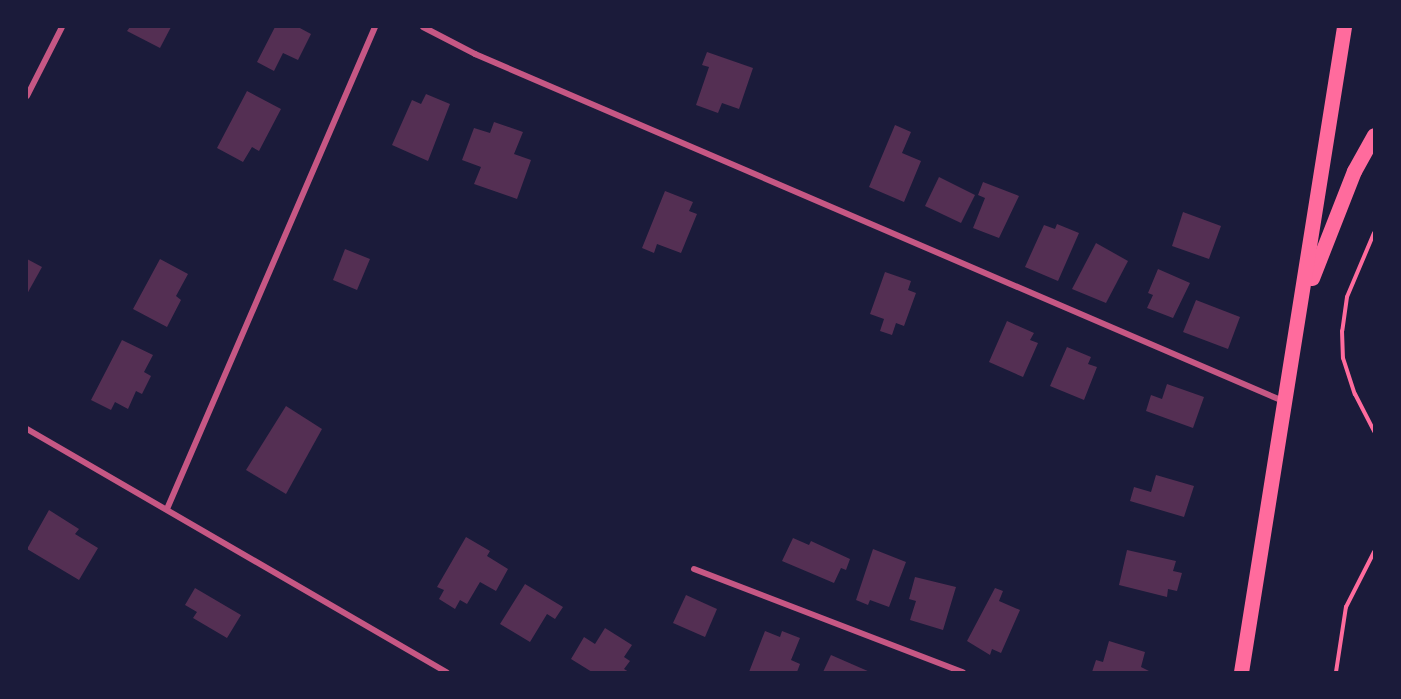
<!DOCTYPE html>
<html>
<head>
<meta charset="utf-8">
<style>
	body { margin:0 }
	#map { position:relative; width:1401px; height:699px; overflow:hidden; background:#1b1b3a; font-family:"Nunito Sans",sans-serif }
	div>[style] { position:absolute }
	.building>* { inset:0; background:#542f53 }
	.path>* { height:4px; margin:-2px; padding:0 2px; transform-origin:2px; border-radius:2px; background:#ff6b9d }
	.minor>* { height:6px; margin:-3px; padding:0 3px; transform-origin:3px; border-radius:3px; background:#c65784 }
	.primary>* { height:15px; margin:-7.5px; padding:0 7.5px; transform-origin:7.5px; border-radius:7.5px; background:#ff6b9d }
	span { translate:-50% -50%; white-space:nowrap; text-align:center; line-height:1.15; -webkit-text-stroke:5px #1b1b3a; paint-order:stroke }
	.frame { position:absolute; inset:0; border:28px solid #1b1b3a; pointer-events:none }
</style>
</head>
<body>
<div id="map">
	<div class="building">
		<i style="clip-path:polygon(130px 27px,171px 27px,160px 48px,127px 31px)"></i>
		<i style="clip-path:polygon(275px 27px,298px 27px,311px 34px,298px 60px,283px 53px,274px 71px,257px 62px)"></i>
		<i style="clip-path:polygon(707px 52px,753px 68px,739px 109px,722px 103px,718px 113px,696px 105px,709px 67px,702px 65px)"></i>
		<i style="clip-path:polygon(247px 91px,281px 109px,259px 151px,252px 147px,243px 162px,217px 148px)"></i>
		<i style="clip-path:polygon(426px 94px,450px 104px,428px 161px,392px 145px,412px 100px,421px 104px)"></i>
		<i style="clip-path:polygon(494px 122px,523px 132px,514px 154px,531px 160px,517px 199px,474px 184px,481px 167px,462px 160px,474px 128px,490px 133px)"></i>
		<i style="clip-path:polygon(895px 125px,911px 132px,902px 153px,921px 161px,904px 202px,869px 187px)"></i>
		<i style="clip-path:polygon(939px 177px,975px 195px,961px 223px,925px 206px)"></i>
		<i style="clip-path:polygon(983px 182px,1019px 196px,999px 238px,973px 228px,985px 198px,978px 195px)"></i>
		<i style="clip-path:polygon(665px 191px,693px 202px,689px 211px,697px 214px,681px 253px,657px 244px,654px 253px,642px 248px)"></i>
		<i style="clip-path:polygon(1183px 212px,1221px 226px,1209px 259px,1172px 246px)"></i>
		<i style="clip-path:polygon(1057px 224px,1079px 233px,1058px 281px,1025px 267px,1044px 225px,1055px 229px)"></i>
		<i style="clip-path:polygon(1096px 243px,1128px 261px,1106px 303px,1072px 289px)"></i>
		<i style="clip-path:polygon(345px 249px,370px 259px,357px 290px,333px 280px)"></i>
		<i style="clip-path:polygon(27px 259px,42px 267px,27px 294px)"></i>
		<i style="clip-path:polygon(160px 259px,188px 274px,176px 296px,181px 300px,167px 327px,133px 309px)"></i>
		<i style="clip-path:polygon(1158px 269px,1190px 283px,1173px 318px,1147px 308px,1153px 295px,1148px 293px)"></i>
		<i style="clip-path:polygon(885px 272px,911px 281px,908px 290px,916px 293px,904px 326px,896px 323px,892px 335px,880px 331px,884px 319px,870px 314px)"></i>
		<i style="clip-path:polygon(1196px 300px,1240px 317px,1228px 349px,1183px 332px)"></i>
		<i style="clip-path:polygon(1007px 321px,1034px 333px,1030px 340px,1038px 343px,1023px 377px,989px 362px)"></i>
		<i style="clip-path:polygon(122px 340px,153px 355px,144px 372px,151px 376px,142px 394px,136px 391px,128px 409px,115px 402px,111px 410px,91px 400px)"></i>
		<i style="clip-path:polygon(1067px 347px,1091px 357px,1088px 364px,1097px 367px,1084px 400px,1050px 386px)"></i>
		<i style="clip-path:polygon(1167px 384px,1204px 397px,1193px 428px,1146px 411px,1151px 395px,1162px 399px)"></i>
		<i style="clip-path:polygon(286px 406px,322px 429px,286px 494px,246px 470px)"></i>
		<i style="clip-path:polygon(1156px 475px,1194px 486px,1184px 517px,1130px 501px,1134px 487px,1151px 492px)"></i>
		<i style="clip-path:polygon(49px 510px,79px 529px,75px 534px,98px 548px,79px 580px,27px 549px)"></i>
		<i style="clip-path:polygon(466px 537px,490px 551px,487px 556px,508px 569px,496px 591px,480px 582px,467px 604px,460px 600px,455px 609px,439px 599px,444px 590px,437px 587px)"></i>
		<i style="clip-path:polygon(793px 538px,809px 545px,811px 541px,850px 559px,846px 570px,841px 568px,834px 583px,782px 561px)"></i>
		<i style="clip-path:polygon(873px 549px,906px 562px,889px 607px,870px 600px,868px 605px,856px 600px)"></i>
		<i style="clip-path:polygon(1127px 550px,1176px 561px,1173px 571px,1182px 573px,1177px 591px,1168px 589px,1167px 597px,1119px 585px)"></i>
		<i style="clip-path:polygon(915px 577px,956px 587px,943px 630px,910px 620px,916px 601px,909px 599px)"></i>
		<i style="clip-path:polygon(525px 584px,563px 607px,555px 619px,547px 614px,530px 642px,500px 624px)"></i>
		<i style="clip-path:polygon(195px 588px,241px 615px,227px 638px,193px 618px,197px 612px,185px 605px)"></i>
		<i style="clip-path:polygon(995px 588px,1003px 591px,999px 601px,1020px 610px,1001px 653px,992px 649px,990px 655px,967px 641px)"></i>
		<i style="clip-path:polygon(686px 595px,717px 609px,705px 637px,673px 623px)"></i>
		<i style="clip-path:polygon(605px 628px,632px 645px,624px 657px,630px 661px,624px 669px,629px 672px,592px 672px,571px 659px,584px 637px,595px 644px)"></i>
		<i style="clip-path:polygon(765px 631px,780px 637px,782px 631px,800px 638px,791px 660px,800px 664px,797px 672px,749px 672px)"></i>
		<i style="clip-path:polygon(1109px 641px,1145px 652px,1141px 667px,1151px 672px,1092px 672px,1096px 660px,1103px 662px)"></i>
		<i style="clip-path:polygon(831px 655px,870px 672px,823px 672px)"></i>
	</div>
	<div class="path">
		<i style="left:1374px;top:233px;width:69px;rotate:112.9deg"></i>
		<i style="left:1347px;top:297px;width:34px;rotate:98deg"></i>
		<i style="left:1342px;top:331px;width:27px;rotate:88deg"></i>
		<i style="left:1343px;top:358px;width:38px;rotate:72deg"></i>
		<i style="left:1355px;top:394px;width:42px;rotate:62.8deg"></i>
		<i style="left:1336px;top:672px;width:66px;rotate:-81.3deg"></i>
		<i style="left:1346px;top:607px;width:62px;rotate:-63deg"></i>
	</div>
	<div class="minor">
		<i style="left:423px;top:27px;width:59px;rotate:27.4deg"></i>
		<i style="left:475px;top:54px;width:879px;rotate:23.24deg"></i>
		<i style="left:27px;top:96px;width:77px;rotate:-63.1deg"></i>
		<i style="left:27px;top:429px;width:485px;rotate:30.1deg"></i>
		<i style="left:167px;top:509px;width:525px;rotate:-66.66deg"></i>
		<i style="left:694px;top:569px;width:288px;rotate:21deg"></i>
	</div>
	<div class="primary">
		<i style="left:1312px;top:278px;width:115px;rotate:-68.6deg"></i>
		<i style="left:1354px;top:171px;width:41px;rotate:-60.9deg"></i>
		<i style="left:1241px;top:672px;width:653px;rotate:-80.93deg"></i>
	</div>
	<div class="frame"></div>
</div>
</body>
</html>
